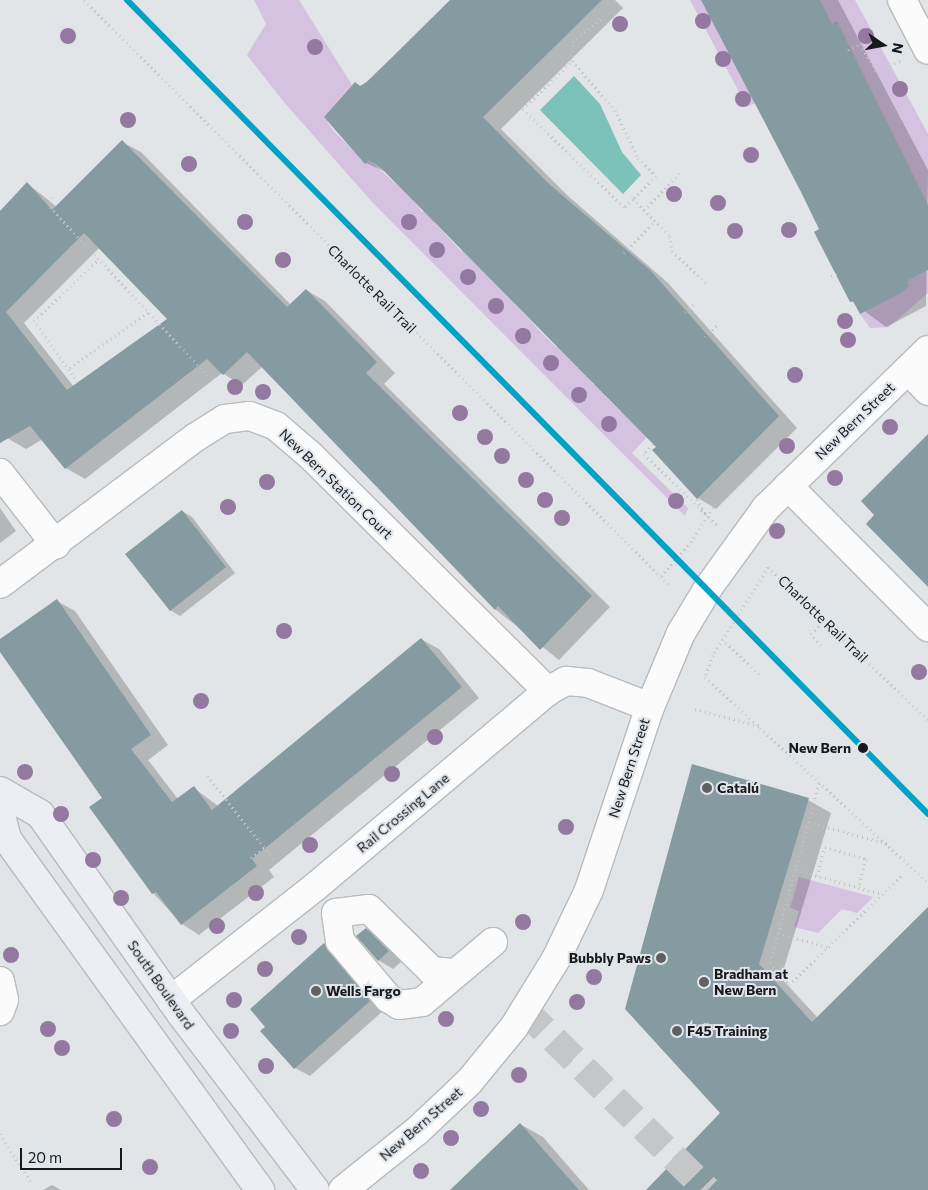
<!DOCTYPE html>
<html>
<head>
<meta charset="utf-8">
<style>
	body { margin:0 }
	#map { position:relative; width:928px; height:1190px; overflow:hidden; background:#e2e5e7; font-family:Commissioner,sans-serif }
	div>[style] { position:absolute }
	.green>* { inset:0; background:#d5c1e0 }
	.water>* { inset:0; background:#7cc1ba }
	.shadow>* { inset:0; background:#0003 }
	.building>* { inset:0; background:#869ba1 }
	.minor-tunnel>* { height:28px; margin-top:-14px; transform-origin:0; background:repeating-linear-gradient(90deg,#c4c6c8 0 28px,transparent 0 42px) }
	.path>* { height:3px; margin-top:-1.5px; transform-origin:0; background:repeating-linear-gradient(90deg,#c2c4c4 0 1px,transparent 0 5px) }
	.roads { filter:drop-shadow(1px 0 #b9bbbd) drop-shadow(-1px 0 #b9bbbd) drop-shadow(0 1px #b9bbbd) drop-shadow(0 -1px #b9bbbd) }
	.minor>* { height:28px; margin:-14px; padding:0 14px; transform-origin:14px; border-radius:14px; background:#fbfbfb }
	.major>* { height:28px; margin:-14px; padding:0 14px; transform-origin:14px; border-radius:14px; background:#edeef4 }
	.rail-1>* { height:6px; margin:-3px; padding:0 3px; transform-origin:3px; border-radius:3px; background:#01a2c5 }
	.trees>* { width:16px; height:16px; margin:-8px; border-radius:50%; background:#93789f }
	.dots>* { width:14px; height:14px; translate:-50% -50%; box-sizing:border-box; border:2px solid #dfe5ea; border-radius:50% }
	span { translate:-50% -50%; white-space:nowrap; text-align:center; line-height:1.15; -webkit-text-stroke:4px #dfe5ea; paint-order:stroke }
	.street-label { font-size:14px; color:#17191b }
	.stop-label { font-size:14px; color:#17191b; font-weight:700 }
	.right { translate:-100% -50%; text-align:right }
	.poi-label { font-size:14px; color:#17191b; font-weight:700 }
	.left { translate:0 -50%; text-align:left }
	.north { position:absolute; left:858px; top:20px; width:50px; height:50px; -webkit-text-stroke:4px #dfe5ea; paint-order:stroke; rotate:102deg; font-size:14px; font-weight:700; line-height:20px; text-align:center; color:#17191b }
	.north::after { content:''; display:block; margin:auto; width:18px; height:22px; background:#17191b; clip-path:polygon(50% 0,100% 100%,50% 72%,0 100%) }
	.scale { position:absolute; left:20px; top:1148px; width:102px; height:22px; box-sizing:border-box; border:2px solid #17191b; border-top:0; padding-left:6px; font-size:15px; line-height:18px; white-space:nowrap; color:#17191b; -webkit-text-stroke:4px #dfe5ea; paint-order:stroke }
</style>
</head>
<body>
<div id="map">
	<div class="green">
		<i style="clip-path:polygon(254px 0,299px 0,352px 85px,324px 117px,333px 130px,365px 163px,369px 160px,396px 184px,399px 182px,422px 212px,426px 208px,436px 219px,434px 222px,461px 251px,464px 248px,539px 330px,556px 347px,559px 344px,594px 385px,598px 383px,608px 393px,605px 396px,621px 412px,623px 410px,647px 437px,632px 453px,688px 508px,685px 516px,373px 203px,283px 101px,247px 55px,266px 24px)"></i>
		<i style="clip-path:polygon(690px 0,855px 0,928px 134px,928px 293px,889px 327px,870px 328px,860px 314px,856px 294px,758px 102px,747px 107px)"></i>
		<i style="clip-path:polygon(799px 877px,873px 897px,857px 913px,842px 909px,818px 933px,794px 927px,799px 911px,790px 908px)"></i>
	</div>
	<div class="water">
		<i style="clip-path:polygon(574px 76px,600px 104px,622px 152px,641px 175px,623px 194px,540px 110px)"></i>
	</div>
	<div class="shadow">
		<i style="clip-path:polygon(453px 0,615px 0,623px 8px,501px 129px,567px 195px,668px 283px,797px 428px,716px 509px,698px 498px,657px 447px,386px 172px,366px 163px,361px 87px)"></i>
		<i style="clip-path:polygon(702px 0,838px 0,928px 170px,926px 306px,886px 327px,851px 301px,821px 230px)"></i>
		<i style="clip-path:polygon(evenodd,122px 142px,141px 152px,291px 305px,306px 290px,325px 301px,395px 373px,384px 384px,610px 607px,559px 660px,495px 609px,263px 366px,242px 385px,222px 373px,85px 479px,66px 468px,43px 439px,26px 449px,7px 438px,0 428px,0 213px,28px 184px,57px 207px,122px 142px,100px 247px,169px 319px,74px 387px,24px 323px,100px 247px)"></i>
		<i style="clip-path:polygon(0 508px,16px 531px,0 543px)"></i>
		<i style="clip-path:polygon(182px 511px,192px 517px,235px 573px,180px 616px,170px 610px)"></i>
		<i style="clip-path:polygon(57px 601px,75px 611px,168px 745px,148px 760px,178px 799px,194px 788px,218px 806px,421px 639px,439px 649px,479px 698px,269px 870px,274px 877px,199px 935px,182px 924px,153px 893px,91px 807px,104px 798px,0 650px,0 640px)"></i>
		<i style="clip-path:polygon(808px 800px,831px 813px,781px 978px,818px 1018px,928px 911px,928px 1190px,648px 1190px,722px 1113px,626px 1009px)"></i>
		<i style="clip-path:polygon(366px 929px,381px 938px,403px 960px,393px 969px,378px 960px)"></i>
		<i style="clip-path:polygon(325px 944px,339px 953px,384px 1010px,310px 1076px,295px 1068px,267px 1027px)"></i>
		<i style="clip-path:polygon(520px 1124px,543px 1137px,589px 1190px,452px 1190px)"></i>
		<i style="clip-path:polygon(52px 1185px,61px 1190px,43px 1190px)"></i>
	</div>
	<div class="building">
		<i style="clip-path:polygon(450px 0,602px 0,483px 117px,548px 183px,650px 270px,779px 416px,697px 499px,652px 450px,656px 447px,382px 169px,369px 160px,365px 164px,324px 117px,355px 82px,360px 86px,367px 82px)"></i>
		<i style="clip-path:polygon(701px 0,820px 0,832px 24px,837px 21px,928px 205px,928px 270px,907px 281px,909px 286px,901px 293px,860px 314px,853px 301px,850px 302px,814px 232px,819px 229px,801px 192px)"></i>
		<i style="clip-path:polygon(evenodd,122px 140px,287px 307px,306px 289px,377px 362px,366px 373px,592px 596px,540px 650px,498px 606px,495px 610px,247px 352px,223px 375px,207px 359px,65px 469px,30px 426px,0 443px,0 211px,27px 182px,52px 210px,122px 140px,84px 233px,167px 319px,67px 390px,6px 312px,84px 233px)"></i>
		<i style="clip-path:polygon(928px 434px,928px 587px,866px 524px,874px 515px,861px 501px)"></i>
		<i style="clip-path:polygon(182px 510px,226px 567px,170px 611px,125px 554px)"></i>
		<i style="clip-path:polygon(57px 599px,151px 735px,131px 749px,172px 802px,194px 786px,212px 810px,421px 638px,462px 687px,252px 859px,257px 866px,181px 925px,156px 892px,152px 894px,89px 807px,102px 798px,0 652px,0 639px)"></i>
		<i style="clip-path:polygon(692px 764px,809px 798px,759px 964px,812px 1022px,928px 907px,928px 1190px,646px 1190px,720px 1113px,625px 1009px)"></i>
		<i style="clip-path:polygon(366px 928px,389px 951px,378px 961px,356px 936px)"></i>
		<i style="clip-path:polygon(324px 943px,370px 1001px,294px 1069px,260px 1031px,265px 1027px,250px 1009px)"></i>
		<i style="clip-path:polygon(520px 1123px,579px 1190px,450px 1190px)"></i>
	</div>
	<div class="minor-tunnel">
		<i style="left:524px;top:1010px;width:257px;rotate:44.5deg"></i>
	</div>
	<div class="path">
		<i style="left:84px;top:0;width:829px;rotate:45deg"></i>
		<i style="left:848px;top:50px;width:13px;rotate:-27deg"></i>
		<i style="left:860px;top:44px;width:34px;rotate:60deg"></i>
		<i style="left:877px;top:73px;width:26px;rotate:-28deg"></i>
		<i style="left:572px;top:61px;width:19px;rotate:-87deg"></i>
		<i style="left:573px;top:42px;width:39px;rotate:-40deg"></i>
		<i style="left:52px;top:197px;width:10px;rotate:101deg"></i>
		<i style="left:50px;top:207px;width:231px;rotate:46.9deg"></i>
		<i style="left:633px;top:199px;width:12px;rotate:138deg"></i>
		<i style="left:624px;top:207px;width:141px;rotate:-135.9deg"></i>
		<i style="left:523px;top:109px;width:69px;rotate:-44.4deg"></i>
		<i style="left:572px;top:61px;width:65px;rotate:48.7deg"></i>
		<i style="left:615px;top:110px;width:53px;rotate:64.4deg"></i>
		<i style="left:638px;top:158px;width:25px;rotate:45deg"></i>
		<i style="left:656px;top:176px;width:33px;rotate:135deg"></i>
		<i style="left:633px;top:199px;width:52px;rotate:45deg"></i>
		<i style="left:670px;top:236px;width:15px;rotate:82deg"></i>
		<i style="left:672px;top:251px;width:48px;rotate:43.3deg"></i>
		<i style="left:644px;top:210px;width:54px;rotate:-45.7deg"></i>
		<i style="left:624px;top:253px;width:45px;rotate:-45.9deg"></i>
		<i style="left:831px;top:276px;width:10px;rotate:-24deg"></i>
		<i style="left:685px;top:312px;width:14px;rotate:-39deg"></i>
		<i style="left:705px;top:337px;width:17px;rotate:-45deg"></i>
		<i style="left:70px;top:368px;width:96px;rotate:-35.7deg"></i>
		<i style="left:78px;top:382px;width:75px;rotate:-125.8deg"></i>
		<i style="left:34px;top:321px;width:90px;rotate:-43.6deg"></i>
		<i style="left:653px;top:444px;width:13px;rotate:132deg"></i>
		<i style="left:644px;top:454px;width:102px;rotate:44.2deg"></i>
		<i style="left:697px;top:499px;width:20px;rotate:60deg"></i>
		<i style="left:768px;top:567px;width:104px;rotate:122deg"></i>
		<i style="left:713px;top:655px;width:23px;rotate:110deg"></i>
		<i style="left:705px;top:677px;width:304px;rotate:42.7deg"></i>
		<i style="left:768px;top:567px;width:221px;rotate:43.7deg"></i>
		<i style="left:661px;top:576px;width:45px;rotate:-48.6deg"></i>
		<i style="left:691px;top:542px;width:46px;rotate:-57.3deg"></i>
		<i style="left:722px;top:639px;width:52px;rotate:43.5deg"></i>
		<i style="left:821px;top:645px;width:15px;rotate:-132deg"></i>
		<i style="left:811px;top:634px;width:21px;rotate:-47deg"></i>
		<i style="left:695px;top:709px;width:67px;rotate:14.7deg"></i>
		<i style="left:207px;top:776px;width:114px;rotate:51deg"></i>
		<i style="left:819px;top:783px;width:187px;rotate:105.2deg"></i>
		<i style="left:770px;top:963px;width:29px;rotate:49deg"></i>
		<i style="left:789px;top:985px;width:158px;rotate:-44.2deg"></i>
		<i style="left:809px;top:822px;width:82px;rotate:15.6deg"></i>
		<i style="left:251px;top:858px;width:17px;rotate:-36deg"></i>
		<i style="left:796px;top:870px;width:89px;rotate:15.6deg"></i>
		<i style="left:817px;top:876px;width:30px;rotate:-75deg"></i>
		<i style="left:825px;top:847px;width:43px;rotate:16.3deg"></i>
		<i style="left:866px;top:859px;width:30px;rotate:105deg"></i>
		<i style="left:778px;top:933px;width:51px;rotate:15.9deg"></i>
		<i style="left:0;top:1134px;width:56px;rotate:57.4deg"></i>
	</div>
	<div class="roads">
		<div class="minor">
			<i style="left:902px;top:0;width:56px;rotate:62.5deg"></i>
			<i style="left:908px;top:370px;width:29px;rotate:46deg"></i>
			<i style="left:0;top:473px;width:91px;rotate:52.1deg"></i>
			<i style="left:788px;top:486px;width:199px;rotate:45.2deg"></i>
			<i style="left:0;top:584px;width:245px;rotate:-36.9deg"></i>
			<i style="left:196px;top:437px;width:34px;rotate:-32deg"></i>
			<i style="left:225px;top:419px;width:25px;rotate:-7deg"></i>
			<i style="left:250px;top:416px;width:28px;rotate:21deg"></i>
			<i style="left:276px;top:426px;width:46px;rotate:40.6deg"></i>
			<i style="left:311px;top:456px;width:334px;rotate:44.8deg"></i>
			<i style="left:336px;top:913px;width:28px;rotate:82deg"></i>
			<i style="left:340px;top:941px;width:75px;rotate:49.9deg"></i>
			<i style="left:388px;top:998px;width:13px;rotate:32deg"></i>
			<i style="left:399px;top:1005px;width:23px;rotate:-7deg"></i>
			<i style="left:422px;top:1002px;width:93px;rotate:-40.2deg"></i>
			<i style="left:336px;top:913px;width:33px;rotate:-7deg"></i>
			<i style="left:369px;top:909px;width:88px;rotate:44.5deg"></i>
			<i style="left:432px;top:971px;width:24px;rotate:5deg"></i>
			<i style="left:0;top:981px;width:19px;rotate:78deg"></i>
			<i style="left:4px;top:1000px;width:12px;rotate:110deg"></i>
			<i style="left:171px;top:1000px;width:183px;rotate:-38.1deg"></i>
			<i style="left:315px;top:887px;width:304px;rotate:-40.1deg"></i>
			<i style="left:548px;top:691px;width:21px;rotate:-29deg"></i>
			<i style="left:566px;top:681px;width:22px;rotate:5deg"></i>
			<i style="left:588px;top:683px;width:66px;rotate:21.2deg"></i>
			<i style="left:343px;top:1190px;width:95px;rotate:-38.6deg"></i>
			<i style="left:417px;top:1131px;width:71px;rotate:-43.3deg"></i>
			<i style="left:469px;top:1082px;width:71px;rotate:-50.7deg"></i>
			<i style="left:514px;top:1027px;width:80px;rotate:-58.3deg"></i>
			<i style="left:556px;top:959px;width:76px;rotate:-64.4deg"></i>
			<i style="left:589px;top:890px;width:193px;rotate:-71.6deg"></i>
			<i style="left:650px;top:707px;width:80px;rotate:-67.3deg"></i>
			<i style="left:681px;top:633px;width:52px;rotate:-59deg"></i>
			<i style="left:708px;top:588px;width:99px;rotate:-54.1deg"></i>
			<i style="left:766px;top:508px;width:226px;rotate:-44.3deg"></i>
		</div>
		<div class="major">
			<i style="left:0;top:791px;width:46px;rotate:29.9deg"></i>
			<i style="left:40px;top:814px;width:245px;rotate:54.8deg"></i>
			<i style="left:181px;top:1014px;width:221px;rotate:52.7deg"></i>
			<i style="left:0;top:811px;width:29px;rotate:76deg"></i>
			<i style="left:7px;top:839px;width:433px;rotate:54.2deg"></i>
		</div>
	</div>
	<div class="rail-1">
		<i style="left:127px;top:0;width:1142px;rotate:45.46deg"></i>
	</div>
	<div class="trees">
		<i style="left:703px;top:21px"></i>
		<i style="left:620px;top:24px"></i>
		<i style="left:68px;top:36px"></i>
		<i style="left:866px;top:36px"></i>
		<i style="left:315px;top:47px"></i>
		<i style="left:723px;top:59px"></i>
		<i style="left:900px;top:89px"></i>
		<i style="left:743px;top:99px"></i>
		<i style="left:128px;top:120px"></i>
		<i style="left:751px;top:155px"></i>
		<i style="left:189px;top:164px"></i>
		<i style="left:674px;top:194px"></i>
		<i style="left:718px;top:203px"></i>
		<i style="left:245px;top:222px"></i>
		<i style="left:409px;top:222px"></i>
		<i style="left:789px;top:230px"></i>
		<i style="left:735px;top:231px"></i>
		<i style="left:437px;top:250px"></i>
		<i style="left:283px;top:260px"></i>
		<i style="left:468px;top:277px"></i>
		<i style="left:496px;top:306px"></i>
		<i style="left:845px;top:321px"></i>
		<i style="left:523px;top:336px"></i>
		<i style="left:848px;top:340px"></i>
		<i style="left:551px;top:363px"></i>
		<i style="left:795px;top:375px"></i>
		<i style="left:235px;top:387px"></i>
		<i style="left:263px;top:392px"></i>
		<i style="left:579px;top:395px"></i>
		<i style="left:460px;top:413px"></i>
		<i style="left:609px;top:424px"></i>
		<i style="left:890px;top:427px"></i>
		<i style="left:485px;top:437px"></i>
		<i style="left:787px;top:446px"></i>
		<i style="left:502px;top:456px"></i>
		<i style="left:835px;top:478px"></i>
		<i style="left:526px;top:480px"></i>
		<i style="left:267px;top:482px"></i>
		<i style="left:545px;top:500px"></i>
		<i style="left:676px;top:501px"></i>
		<i style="left:228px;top:507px"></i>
		<i style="left:562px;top:518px"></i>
		<i style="left:777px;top:531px"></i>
		<i style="left:284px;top:631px"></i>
		<i style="left:919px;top:672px"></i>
		<i style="left:201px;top:701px"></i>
		<i style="left:435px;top:737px"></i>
		<i style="left:25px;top:772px"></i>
		<i style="left:392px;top:774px"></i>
		<i style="left:61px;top:814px"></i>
		<i style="left:566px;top:827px"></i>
		<i style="left:310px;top:845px"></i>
		<i style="left:93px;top:860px"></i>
		<i style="left:256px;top:893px"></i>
		<i style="left:121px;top:898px"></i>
		<i style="left:523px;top:922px"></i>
		<i style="left:217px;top:926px"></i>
		<i style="left:299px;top:937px"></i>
		<i style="left:11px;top:955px"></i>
		<i style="left:265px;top:969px"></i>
		<i style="left:594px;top:977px"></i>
		<i style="left:234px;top:1000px"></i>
		<i style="left:577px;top:1002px"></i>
		<i style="left:446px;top:1019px"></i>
		<i style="left:48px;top:1029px"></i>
		<i style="left:231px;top:1031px"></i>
		<i style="left:62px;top:1048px"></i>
		<i style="left:266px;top:1066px"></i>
		<i style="left:519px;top:1075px"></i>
		<i style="left:481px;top:1109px"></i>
		<i style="left:114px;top:1119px"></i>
		<i style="left:451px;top:1138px"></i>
		<i style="left:150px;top:1167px"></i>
		<i style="left:421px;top:1171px"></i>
	</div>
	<div class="dots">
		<i style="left:863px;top:748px;background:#17191b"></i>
		<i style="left:707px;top:788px;background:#5e6062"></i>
		<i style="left:661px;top:958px;background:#5e6062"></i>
		<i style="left:704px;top:982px;background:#5e6062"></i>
		<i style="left:316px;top:991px;background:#5e6062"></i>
		<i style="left:677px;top:1031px;background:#5e6062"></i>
	</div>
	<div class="street-label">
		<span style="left:372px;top:289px;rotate:45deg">Charlotte Rail Trail</span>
		<span style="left:855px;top:421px;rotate:-44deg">New Bern Street</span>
		<span style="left:336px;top:484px;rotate:44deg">New Bern Station Court</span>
		<span style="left:823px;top:619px;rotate:44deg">Charlotte Rail Trail</span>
		<span style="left:629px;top:768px;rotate:-72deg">New Bern Street</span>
		<span style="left:403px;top:813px;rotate:-40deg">Rail Crossing Lane</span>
		<span style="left:161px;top:985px;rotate:55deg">South Boulevard</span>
		<span style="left:421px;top:1124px;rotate:-41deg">New Bern Street</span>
	</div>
	<div class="stop-label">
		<span class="right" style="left:851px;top:748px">New Bern</span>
	</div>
	<div class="poi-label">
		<span class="left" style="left:717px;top:788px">Catalú</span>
		<span class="right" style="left:651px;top:958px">Bubbly Paws</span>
		<span class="left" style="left:714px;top:982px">Bradham at<br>New Bern</span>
		<span class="left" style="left:326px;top:991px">Wells Fargo</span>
		<span class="left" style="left:687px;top:1031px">F45 Training</span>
	</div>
	<div class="north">N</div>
	<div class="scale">20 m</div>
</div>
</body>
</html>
